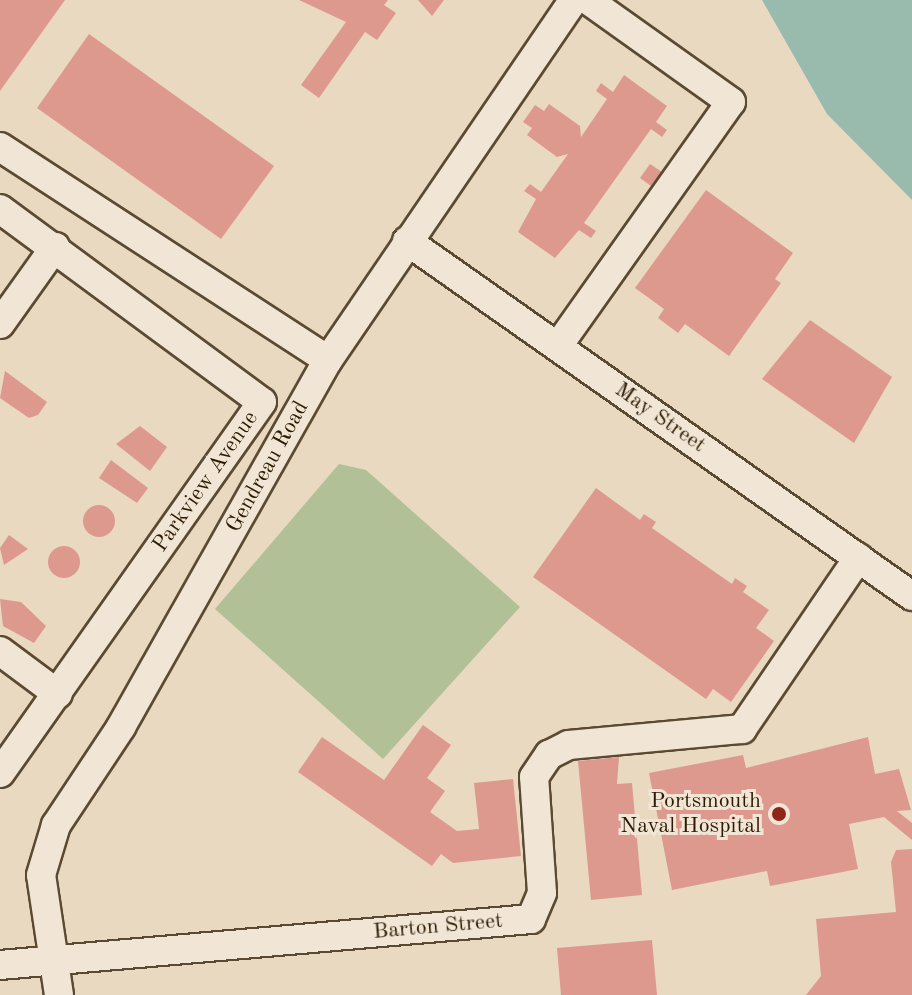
<!DOCTYPE html>
<html>
<head>
<meta charset="utf-8">
<style>
	body { margin:0 }
	#map { position:relative; width:912px; height:995px; overflow:hidden; background:#e9d9c0; font-family:"Old Standard TT",serif }
	div>[style] { position:absolute }
	.green>* { inset:0; background:#b1c096 }
	.water>* { inset:0; background:#99bbad }
	.pier>* { inset:0; background:#e9d9c0 }
	.building>* { inset:0; background:#de998f }
	.round { border-radius:50% }
	.roads { filter:drop-shadow(2px 0 #5b4a32) drop-shadow(-2px 0 #5b4a32) drop-shadow(0 2px #5b4a32) drop-shadow(0 -2px #5b4a32) }
	.minor>* { height:28px; margin:-14px; padding:0 14px; transform-origin:14px; border-radius:14px; background:#f1e6d6 }
	.dots>* { width:22px; height:22px; translate:-50% -50%; box-sizing:border-box; border:4px solid #f1e6d6; border-radius:50% }
	span { translate:-50% -50%; white-space:nowrap; text-align:center; line-height:1.15; -webkit-text-stroke:6px #f1e6d6; paint-order:stroke }
	.street-label { font-size:22px; color:#2c1b02 }
	.poi-label { font-size:22px; color:#2c1b02 }
	.right { translate:-100% -50%; text-align:right }
</style>
</head>
<body>
<div id="map">
	<div class="green">
		<i style="clip-path:polygon(339px 464px,366px 470px,520px 607px,383px 759px,215px 609px)"></i>
	</div>
	<div class="water">
		<i style="clip-path:polygon(755px 0,912px 0,912px 210px,828px 126px)"></i>
	</div>
	<div class="pier">
		<i style="clip-path:polygon(751px 0,762px 0,827px 114px,912px 200px,912px 214px,825px 128px)"></i>
	</div>
	<div class="building">
		<i style="clip-path:polygon(0 0,65px 0,0 91px)"></i>
		<i style="clip-path:polygon(299px 0,388px 0,384px 5px,396px 13px,377px 40px,365px 32px,319px 98px,301px 85px,346px 22px)"></i>
		<i style="clip-path:polygon(418px 0,444px 0,432px 16px)"></i>
		<i style="clip-path:polygon(89px 34px,274px 166px,221px 239px,37px 108px)"></i>
		<i style="clip-path:polygon(624px 75px,667px 106px,656px 122px,667px 130px,662px 137px,651px 129px,584px 223px,596px 231px,591px 238px,579px 230px,555px 258px,518px 232px,536px 199px,524px 191px,530px 184px,541px 192px,568px 154px,557px 157px,527px 135px,532px 128px,523px 122px,535px 105px,544px 111px,549px 104px,580px 126px,581px 137px,607px 99px,596px 91px,601px 83px,613px 92px)"></i>
		<i style="clip-path:polygon(650px 164px,662px 172px,651px 186px,640px 178px)"></i>
		<i style="clip-path:polygon(706px 190px,793px 253px,775px 279px,781px 283px,729px 356px,685px 324px,678px 333px,658px 318px,664px 309px,635px 288px)"></i>
		<i style="clip-path:polygon(810px 320px,892px 377px,854px 443px,762px 379px)"></i>
		<i style="clip-path:polygon(5px 371px,47px 402px,38px 415px,29px 418px,0 398px)"></i>
		<i style="clip-path:polygon(140px 426px,167px 447px,150px 471px,116px 444px)"></i>
		<i style="clip-path:polygon(111px 460px,148px 488px,137px 503px,99px 478px)"></i>
		<i style="clip-path:polygon(596px 488px,640px 520px,644px 514px,656px 522px,652px 528px,732px 584px,735px 578px,747px 586px,743px 592px,769px 610px,756px 628px,774px 641px,731px 702px,713px 689px,706px 699px,533px 577px)"></i>
		<i class="round" style="left:83px;top:505px;width:32px;height:32px"></i>
		<i style="clip-path:polygon(9px 535px,28px 549px,4px 565px,0 548px)"></i>
		<i class="round" style="left:48px;top:546px;width:32px;height:32px"></i>
		<i style="clip-path:polygon(0 599px,21px 602px,46px 626px,34px 643px,3px 626px)"></i>
		<i style="clip-path:polygon(423px 725px,451px 745px,427px 778px,445px 791px,430px 812px,457px 831px,479px 829px,474px 783px,513px 779px,521px 856px,453px 863px,441px 854px,432px 866px,298px 772px,322px 737px,384px 780px)"></i>
		<i style="clip-path:polygon(868px 737px,875px 774px,899px 769px,911px 810px,897px 811px,912px 823px,912px 840px,884px 817px,849px 824px,858px 869px,770px 886px,767px 871px,672px 890px,649px 773px,743px 755px,746px 768px)"></i>
		<i style="clip-path:polygon(619px 757px,617px 784px,632px 783px,642px 895px,591px 900px,578px 761px)"></i>
		<i style="clip-path:polygon(912px 849px,912px 995px,806px 995px,821px 976px,816px 919px,896px 912px,891px 862px,896px 850px)"></i>
		<i style="clip-path:polygon(652px 940px,657px 995px,561px 995px,557px 948px)"></i>
	</div>
	<div class="roads">
		<div class="minor">
			<i style="left:0;top:147px;width:391px;rotate:33deg"></i>
			<i style="left:0;top:209px;width:325px;rotate:36.4deg"></i>
			<i style="left:262px;top:402px;width:454px;rotate:125.2deg"></i>
			<i style="left:407px;top:241px;width:617px;rotate:35.11deg"></i>
			<i style="left:0;top:324px;width:95px;rotate:-54.5deg"></i>
			<i style="left:558px;top:346px;width:299px;rotate:-54.7deg"></i>
			<i style="left:731px;top:102px;width:176px;rotate:-144.5deg"></i>
			<i style="left:0;top:651px;width:72px;rotate:36.6deg"></i>
			<i style="left:0;top:965px;width:533px;rotate:-4.95deg"></i>
			<i style="left:531px;top:919px;width:28px;rotate:-67deg"></i>
			<i style="left:542px;top:893px;width:116px;rotate:-93.9deg"></i>
			<i style="left:534px;top:777px;width:27px;rotate:-56deg"></i>
			<i style="left:549px;top:755px;width:22px;rotate:-27deg"></i>
			<i style="left:569px;top:745px;width:174px;rotate:-5.3deg"></i>
			<i style="left:742px;top:729px;width:207px;rotate:-55.8deg"></i>
			<i style="left:59px;top:995px;width:121px;rotate:-98.5deg"></i>
			<i style="left:41px;top:875px;width:52px;rotate:-73.3deg"></i>
			<i style="left:56px;top:825px;width:118px;rotate:-56.4deg"></i>
			<i style="left:121px;top:727px;width:421px;rotate:-60.6deg"></i>
			<i style="left:328px;top:360px;width:436px;rotate:-55.7deg"></i>
		</div>
	</div>
	<div class="dots">
		<i style="left:779px;top:814px;background:#8f2418"></i>
	</div>
	<div class="street-label">
		<span style="left:660px;top:418px;rotate:35deg">May Street</span>
		<span style="left:268px;top:467px;rotate:-61deg">Gendreau Road</span>
		<span style="left:206px;top:482px;rotate:-55deg">Parkview Avenue</span>
		<span style="left:438px;top:927px;rotate:-5deg">Barton Street</span>
	</div>
	<div class="poi-label">
		<span class="right" style="left:761px;top:814px">Portsmouth<br>Naval Hospital</span>
	</div>
</div>
</body>
</html>
